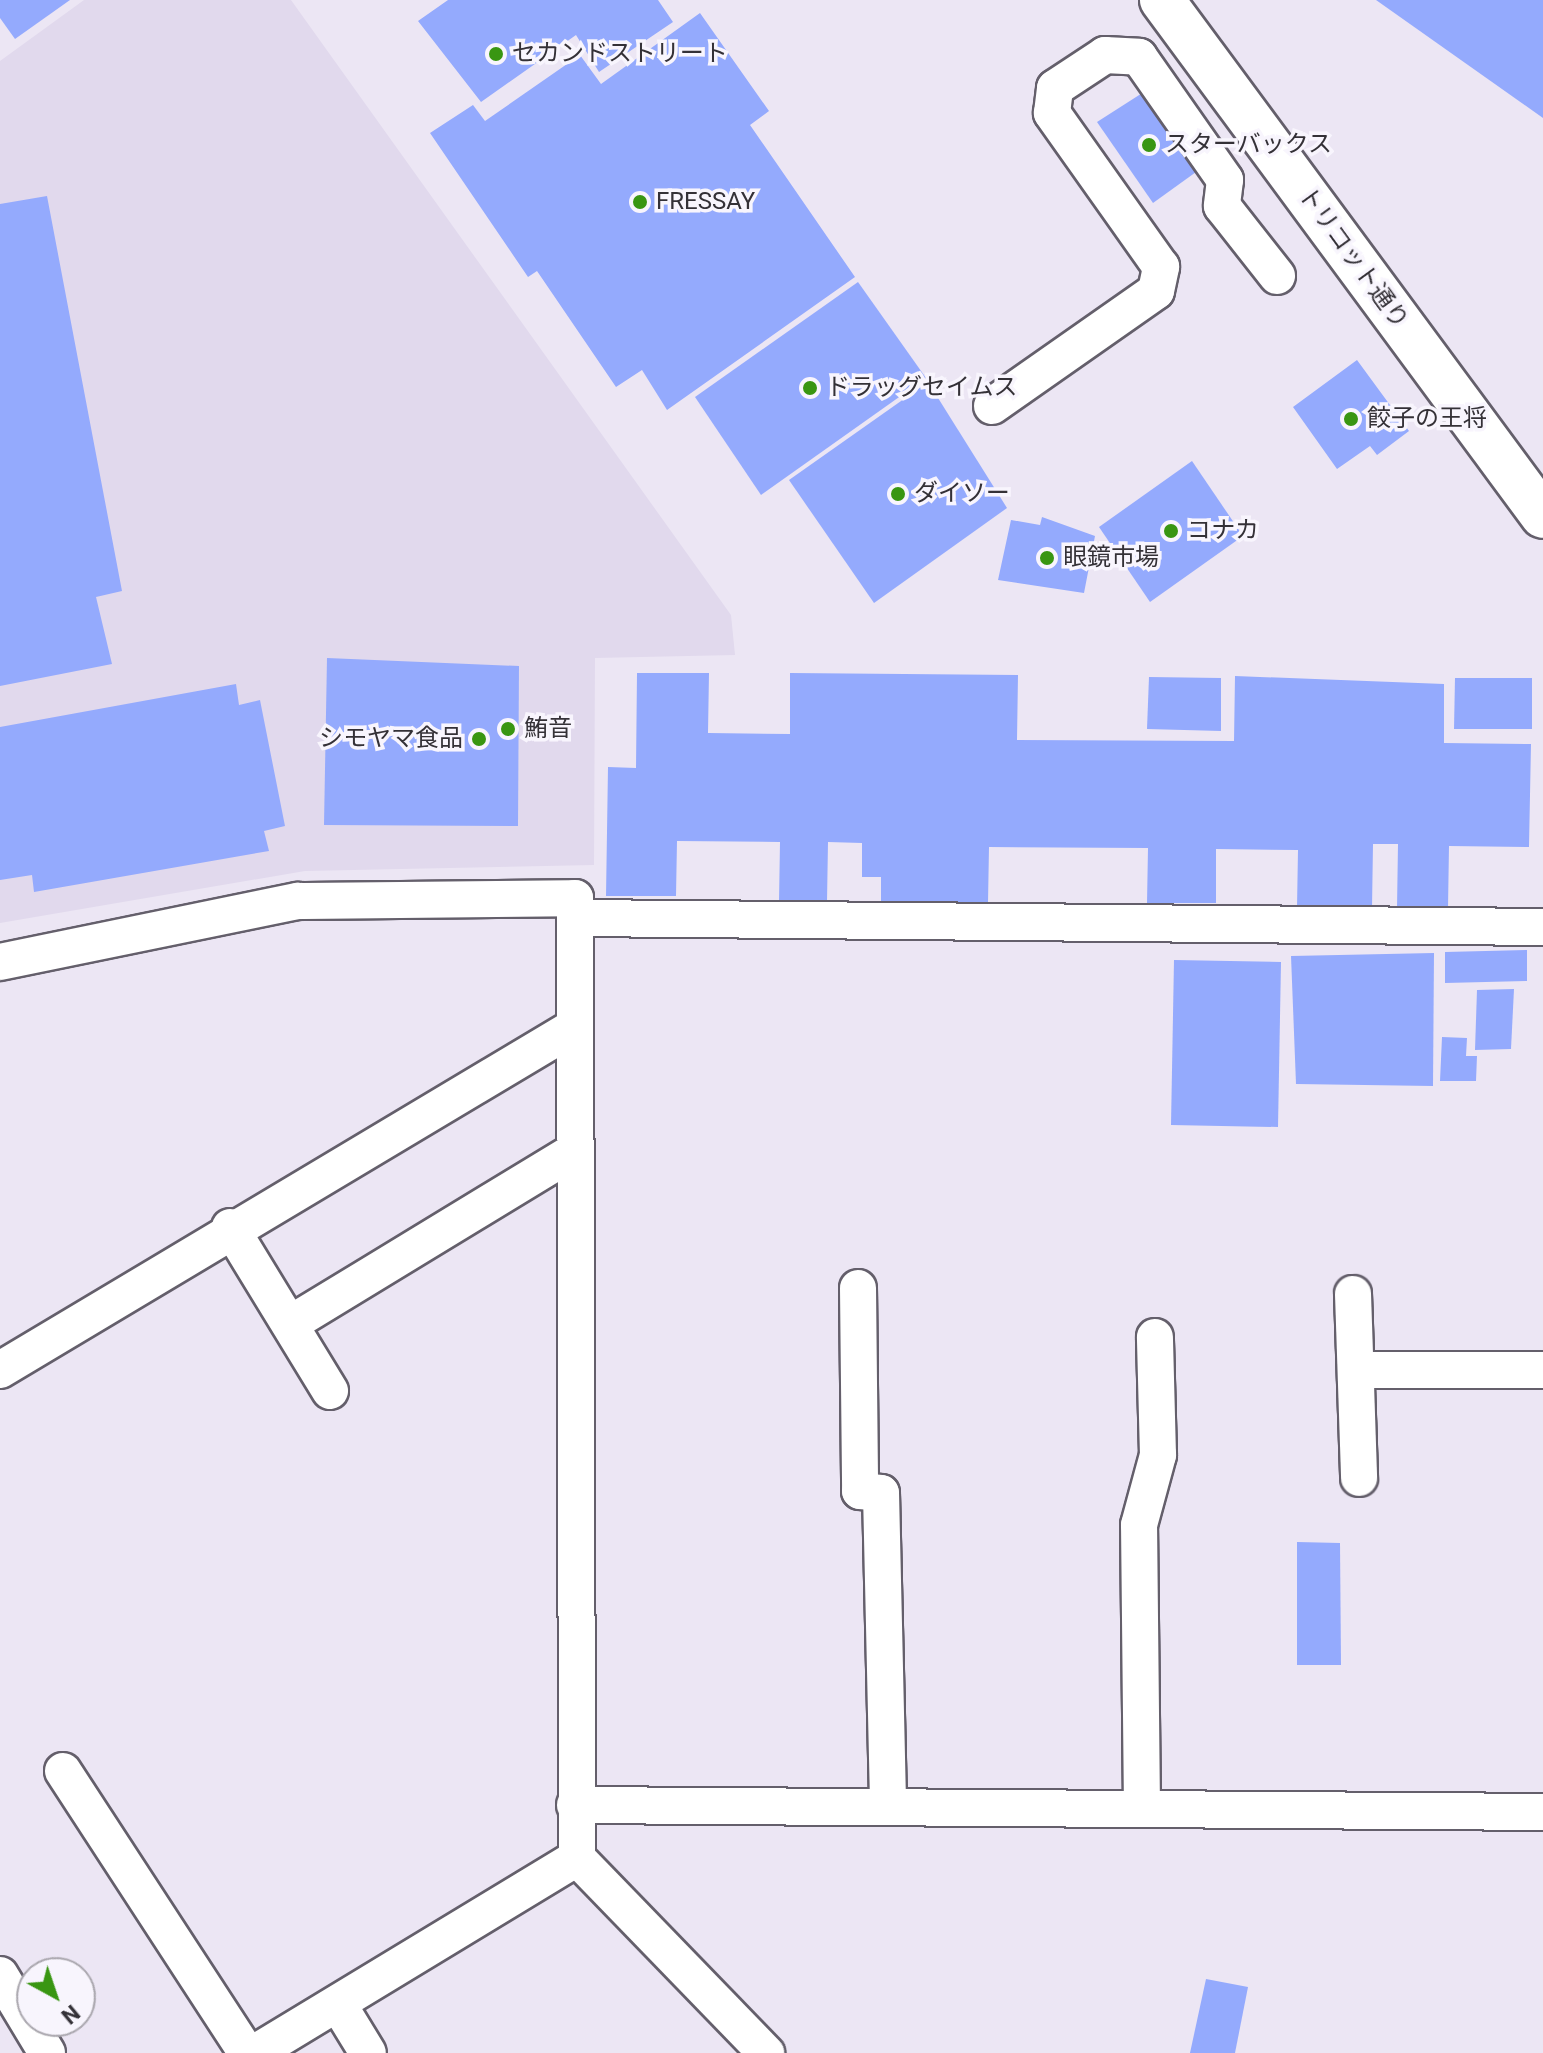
<!DOCTYPE html>
<html>
<head>
<meta charset="utf-8">
<style>
	body { margin:0 }
	#map { position:relative; width:1543px; height:2053px; overflow:hidden; background:#ece6f4; font-family:Roboto,"Noto Sans JP",sans-serif }
	div>[style] { position:absolute }
	.built>* { inset:0; background:#e1d9ed }
	.building>* { inset:0; background:#94aafd }
	.roads { filter:drop-shadow(2px 0 #645f6b) drop-shadow(-2px 0 #645f6b) drop-shadow(0 2px #645f6b) drop-shadow(0 -2px #645f6b) }
	.minor>* { height:36px; margin:-18px; padding:0 18px; transform-origin:18px; border-radius:18px; background:#fff }
	.highway>* { height:44px; margin:-22px; padding:0 22px; transform-origin:22px; border-radius:22px; background:#fff }
	.dots>* { width:22px; height:22px; translate:-50% -50%; box-sizing:border-box; border:4px solid #f8f5fd; border-radius:50% }
	span { translate:-50% -50%; white-space:nowrap; text-align:center; line-height:1.15; -webkit-text-stroke:7px #f8f5fd; paint-order:stroke }
	.poi-label { font-size:24px; color:#343137 }
	.left { translate:0 -50%; text-align:left }
	.right { translate:-100% -50%; text-align:right }
	.street-label { font-size:24px; color:#343137 }
	.north { position:absolute; left:16px; top:1957px; width:80px; height:80px; box-sizing:border-box; background:#f8f5fd; border:2px solid #aaa7ae; border-radius:50%; rotate:140deg; font-size:22px; font-weight:700; line-height:32px; text-align:center; color:#343137 }
	.north::after { content:''; display:block; margin:auto; width:28px; height:36px; background:#399612; clip-path:polygon(50% 0,100% 100%,50% 72%,0 100%) }
</style>
</head>
<body>
<div id="map">
	<div class="built">
		<i style="clip-path:polygon(84px 0,291px 0,731px 615px,735px 655px,595px 658px,594px 865px,305px 871px,0 923px,0 61px)"></i>
	</div>
	<div class="building">
		<i style="clip-path:polygon(0 0,70px 0,15px 39px,0 18px)"></i>
		<i style="clip-path:polygon(448px 0,658px 0,673px 22px,599px 72px,576px 35px,481px 102px,418px 21px)"></i>
		<i style="clip-path:polygon(1376px 0,1543px 0,1543px 118px)"></i>
		<i style="clip-path:polygon(700px 13px,769px 111px,750px 125px,855px 277px,667px 410px,642px 370px,616px 387px,537px 271px,528px 277px,430px 133px,473px 105px,485px 121px,580px 55px,601px 84px)"></i>
		<i style="clip-path:polygon(1147px 90px,1203px 167px,1153px 203px,1097px 122px)"></i>
		<i style="clip-path:polygon(47px 196px,122px 591px,96px 597px,112px 664px,0 686px,0 204px)"></i>
		<i style="clip-path:polygon(858px 282px,926px 378px,761px 495px,695px 397px)"></i>
		<i style="clip-path:polygon(1357px 360px,1409px 431px,1377px 455px,1370px 446px,1337px 469px,1293px 407px)"></i>
		<i style="clip-path:polygon(928px 382px,1007px 508px,874px 603px,789px 480px)"></i>
		<i style="clip-path:polygon(1192px 461px,1243px 536px,1150px 602px,1099px 527px)"></i>
		<i style="clip-path:polygon(1042px 517px,1095px 536px,1084px 593px,998px 580px,1011px 520px,1040px 525px)"></i>
		<i style="clip-path:polygon(327px 658px,519px 666px,518px 826px,324px 825px)"></i>
		<i style="clip-path:polygon(637px 673px,709px 673px,708px 733px,790px 734px,790px 673px,1018px 675px,1017px 740px,1234px 741px,1235px 676px,1444px 684px,1444px 743px,1531px 744px,1529px 847px,1449px 846px,1448px 908px,1397px 908px,1398px 844px,1373px 844px,1372px 908px,1297px 907px,1298px 850px,1216px 849px,1216px 903px,1147px 903px,1148px 848px,989px 847px,988px 903px,881px 902px,881px 877px,862px 877px,862px 843px,828px 842px,827px 902px,779px 902px,780px 842px,677px 841px,676px 896px,606px 896px,608px 767px,636px 768px)"></i>
		<i style="clip-path:polygon(1149px 677px,1221px 678px,1221px 731px,1147px 729px)"></i>
		<i style="clip-path:polygon(1455px 678px,1532px 678px,1532px 729px,1454px 729px)"></i>
		<i style="clip-path:polygon(236px 684px,239px 705px,260px 700px,285px 826px,264px 831px,269px 851px,34px 892px,32px 875px,0 880px,0 727px)"></i>
		<i style="clip-path:polygon(1527px 950px,1527px 981px,1445px 983px,1445px 952px)"></i>
		<i style="clip-path:polygon(1434px 953px,1433px 1086px,1296px 1084px,1291px 956px)"></i>
		<i style="clip-path:polygon(1174px 960px,1281px 962px,1278px 1127px,1171px 1125px)"></i>
		<i style="clip-path:polygon(1514px 989px,1511px 1049px,1475px 1050px,1477px 990px)"></i>
		<i style="clip-path:polygon(1442px 1037px,1467px 1038px,1466px 1056px,1477px 1056px,1476px 1081px,1440px 1081px)"></i>
		<i style="clip-path:polygon(1297px 1542px,1340px 1543px,1341px 1665px,1297px 1665px)"></i>
		<i style="clip-path:polygon(1206px 1979px,1248px 1987px,1235px 2053px,1190px 2053px)"></i>
	</div>
	<div class="roads">
		<div class="minor">
			<i style="left:992px;top:406px;width:200px;rotate:-35deg"></i>
			<i style="left:1156px;top:291px;width:25px;rotate:-78deg"></i>
			<i style="left:1161px;top:267px;width:189px;rotate:-125.3deg"></i>
			<i style="left:1052px;top:113px;width:25px;rotate:-83deg"></i>
			<i style="left:1055px;top:88px;width:60px;rotate:-33.4deg"></i>
			<i style="left:1105px;top:55px;width:34px;rotate:3deg"></i>
			<i style="left:1139px;top:57px;width:150px;rotate:55deg"></i>
			<i style="left:1225px;top:180px;width:26px;rotate:97deg"></i>
			<i style="left:1222px;top:206px;width:89px;rotate:51.8deg"></i>
			<i style="left:576px;top:918px;width:967px;rotate:0.53deg"></i>
			<i style="left:0;top:962px;width:304px;rotate:-11.6deg"></i>
			<i style="left:298px;top:901px;width:277px;rotate:-0.6deg"></i>
			<i style="left:575px;top:898px;width:960px;rotate:89.88deg"></i>
			<i style="left:577px;top:1858px;width:272px;rotate:45.9deg"></i>
			<i style="left:230px;top:1227px;width:192px;rotate:58.6deg"></i>
			<i style="left:858px;top:1288px;width:203px;rotate:89.4deg"></i>
			<i style="left:860px;top:1491px;width:21px;rotate:5deg"></i>
			<i style="left:881px;top:1493px;width:314px;rotate:88.7deg"></i>
			<i style="left:1353px;top:1294px;width:184px;rotate:88.1deg"></i>
			<i style="left:290px;top:1324px;width:328px;rotate:-31.3deg"></i>
			<i style="left:0;top:1370px;width:665px;rotate:-30.85deg"></i>
			<i style="left:1356px;top:1370px;width:187px"></i>
			<i style="left:63px;top:1771px;width:337px;rotate:56.9deg"></i>
			<i style="left:575px;top:1805px;width:968px;rotate:0.41deg"></i>
			<i style="left:1142px;top:1809px;width:284px;rotate:-90.6deg"></i>
			<i style="left:1139px;top:1525px;width:73px;rotate:-74.8deg"></i>
			<i style="left:1158px;top:1455px;width:118px;rotate:-91.5deg"></i>
			<i style="left:0;top:1975px;width:91px;rotate:58.9deg"></i>
			<i style="left:338px;top:2004px;width:57px;rotate:58.5deg"></i>
			<i style="left:255px;top:2053px;width:376px;rotate:-31.2deg"></i>
		</div>
		<div class="highway">
			<i style="left:1162px;top:0;width:641px;rotate:53.56deg"></i>
		</div>
	</div>
	<div class="dots">
		<i style="left:496px;top:54px;background:#399612"></i>
		<i style="left:1149px;top:145px;background:#399612"></i>
		<i style="left:640px;top:202px;background:#399612"></i>
		<i style="left:810px;top:388px;background:#399612"></i>
		<i style="left:1351px;top:419px;background:#399612"></i>
		<i style="left:898px;top:494px;background:#399612"></i>
		<i style="left:1171px;top:531px;background:#399612"></i>
		<i style="left:1047px;top:558px;background:#399612"></i>
		<i style="left:508px;top:729px;background:#399612"></i>
		<i style="left:479px;top:739px;background:#399612"></i>
	</div>
	<div class="poi-label">
		<span class="left" style="left:512px;top:54px">セカンドストリート</span>
		<span class="left" style="left:1165px;top:145px">スターバックス</span>
		<span class="left" style="left:656px;top:202px">FRESSAY</span>
		<span class="left" style="left:826px;top:388px">ドラッグセイムス</span>
		<span class="left" style="left:1367px;top:419px">餃子の王将</span>
		<span class="left" style="left:914px;top:494px">ダイソー</span>
		<span class="left" style="left:1187px;top:531px">コナカ</span>
		<span class="left" style="left:1063px;top:558px">眼鏡市場</span>
		<span class="left" style="left:524px;top:729px">鮪音</span>
		<span class="right" style="left:463px;top:739px">シモヤマ食品</span>
	</div>
	<div class="street-label">
		<span style="left:1353px;top:258px;rotate:54deg">トリコット通り</span>
	</div>
	<div class="north">N</div>
</div>
</body>
</html>
